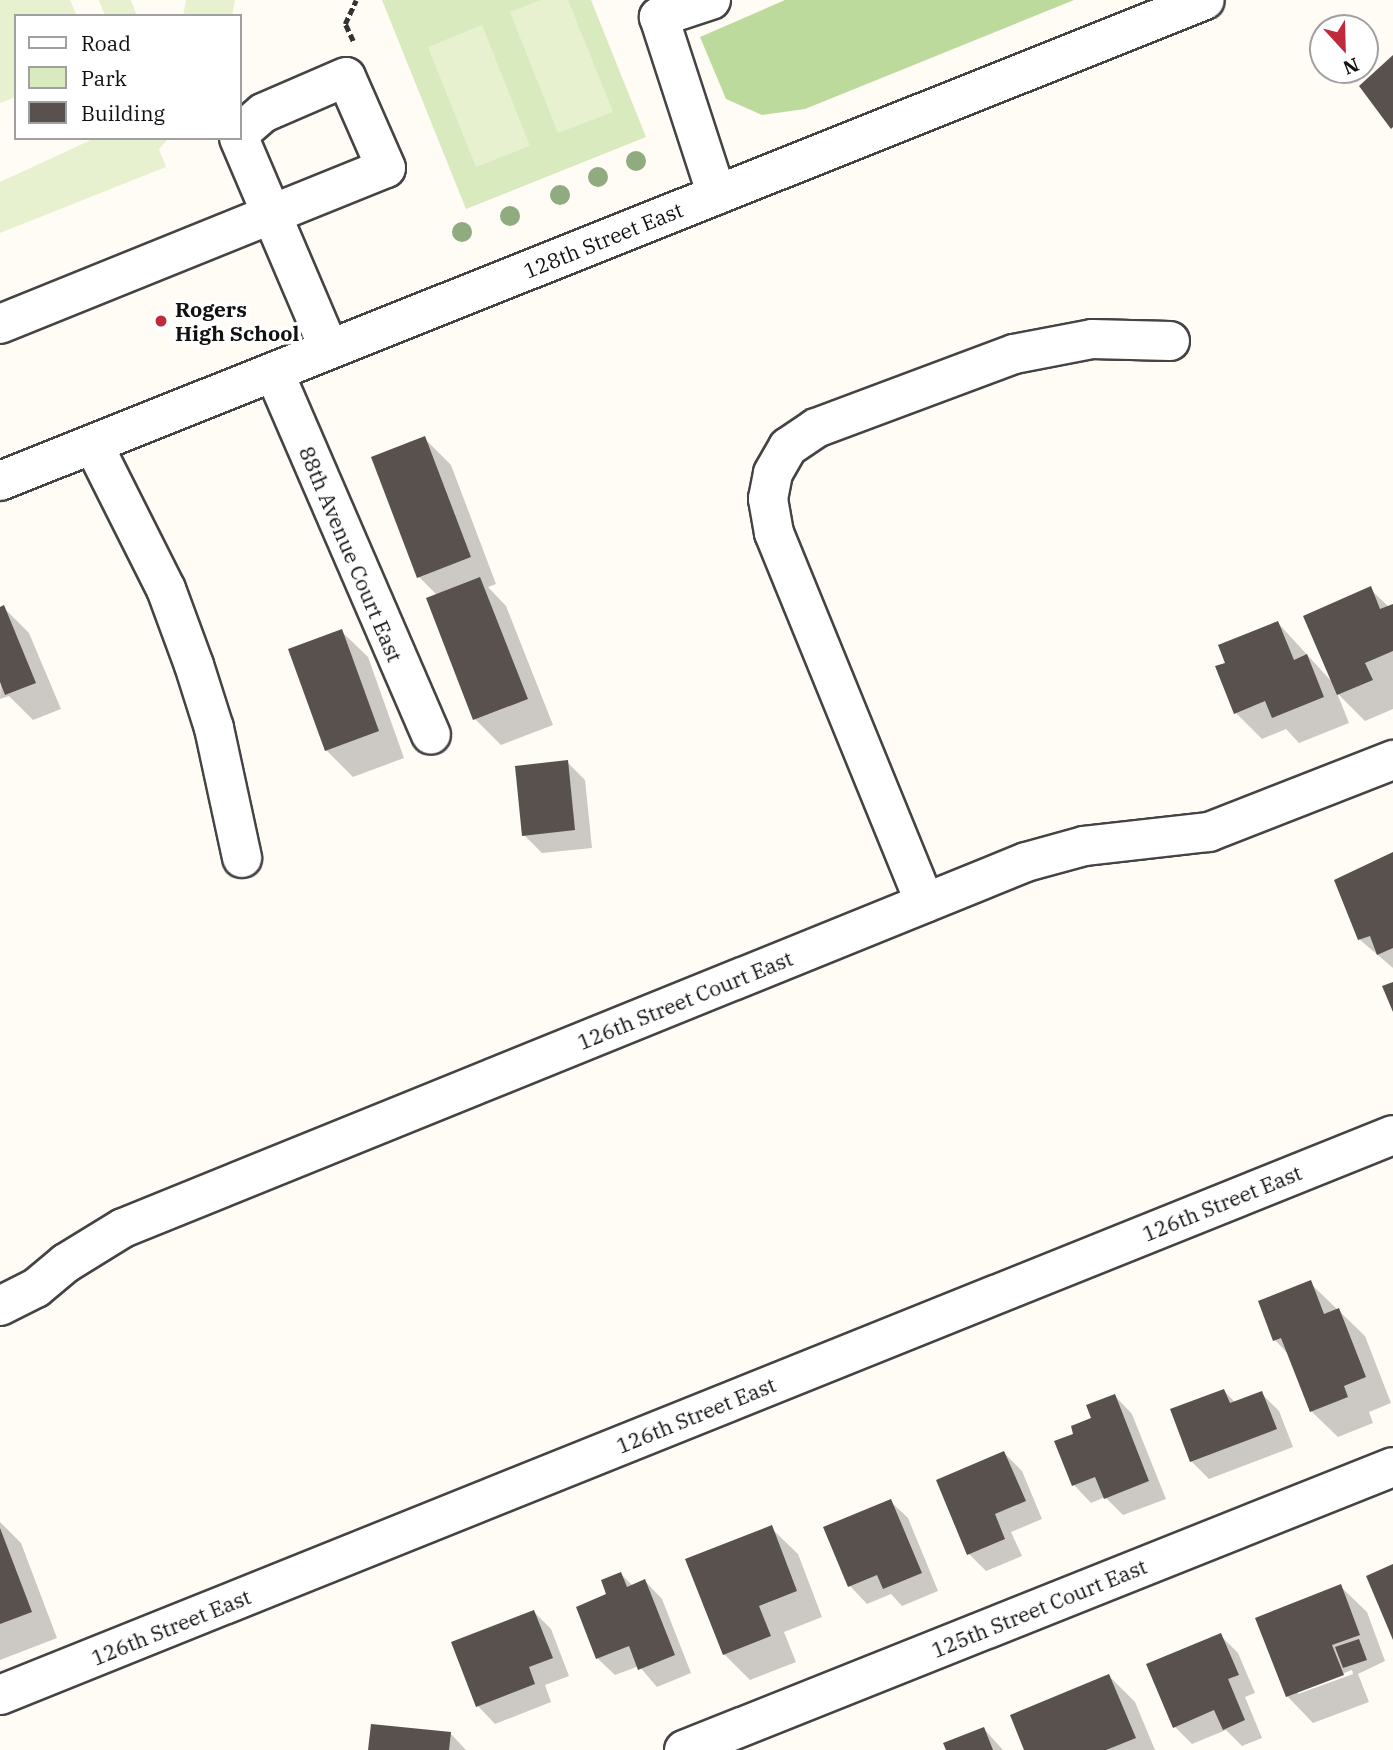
<!DOCTYPE html>
<html>
<head>
<meta charset="utf-8">
<style>
	body { margin:0 }
	#map { position:relative; width:1393px; height:1750px; overflow:hidden; background:#fffcf5; font-family:"IBM Plex Serif",serif }
	div>[style] { position:absolute }
	.green>* { inset:0; background:#d8eabe }
	.forest>* { inset:0; background:#bdda9d }
	.pitch>* { inset:0; background:#e8f1cf }
	.shadow>* { inset:0; background:#0003 }
	.building>* { inset:0; background:#59514d }
	.path>* { height:4.5px; margin-top:-2.25px; transform-origin:0; background:repeating-linear-gradient(90deg,#333 0 7px,transparent 0 10.5px) }
	.roads { filter:drop-shadow(2px 0 #444) drop-shadow(-2px 0 #444) drop-shadow(0 2px #444) drop-shadow(0 -2px #444) }
	.minor>* { height:38px; margin:-19px; padding:0 19px; transform-origin:19px; border-radius:19px; background:#fff }
	.trees>* { width:20px; height:20px; margin:-10px; border-radius:50%; background:#90ab80 }
	.dots>* { width:19px; height:19px; translate:-50% -50%; box-sizing:border-box; border:4px solid #fff; border-radius:50% }
	span { translate:-50% -50%; white-space:nowrap; text-align:center; line-height:1.15; -webkit-text-stroke:7px #fff; paint-order:stroke }
	.street-label { font-size:21px; color:#111 }
	.poi-label { font-size:21px; color:#111; font-weight:700 }
	.left { translate:0 -50%; text-align:left }
	.legend { position:absolute; left:14px; top:14px; width:228px; height:126px; box-sizing:border-box; background:#fff; border:2px solid #a0a0a0; margin:0; padding:9px 12px; list-style:none; font-size:21px; color:#111 }
	.legend li { display:flex; align-items:center; gap:14px; height:35px }
	.legend b { width:35px; border:2px solid #a0a0a0 }
	.north { position:absolute; left:1309px; top:14px; width:70px; height:70px; box-sizing:border-box; background:#fff; border:2px solid #a0a0a0; border-radius:50%; rotate:158deg; font-size:19px; font-weight:700; line-height:28px; text-align:center; color:#111 }
	.north::after { content:''; display:block; margin:auto; width:24px; height:32px; background:#bf2a3d; clip-path:polygon(50% 0,100% 100%,50% 72%,0 100%) }
</style>
</head>
<body>
<div id="map">
	<div class="green">
		<i style="clip-path:polygon(382px 0,591px 0,646px 137px,466px 209px)"></i>
	</div>
	<div class="forest">
		<i style="clip-path:polygon(785px 0,1074px 0,805px 109px,762px 115px,726px 99px,700px 37px)"></i>
	</div>
	<div class="pitch">
		<i style="clip-path:polygon(0 0,70px 0,77px 16px,16px 16px,16px 97px,0 103px)"></i>
		<i style="clip-path:polygon(99px 0,131px 0,137px 16px,105px 16px)"></i>
		<i style="clip-path:polygon(186px 0,235px 0,232px 16px,183px 16px)"></i>
		<i style="clip-path:polygon(541px 0,568px 0,613px 112px,558px 133px,510px 12px)"></i>
		<i style="clip-path:polygon(482px 25px,530px 146px,476px 167px,428px 47px)"></i>
		<i style="clip-path:polygon(95px 138px,169px 138px,159px 149px,166px 167px,0 233px,0 182px)"></i>
	</div>
	<div class="shadow">
		<i style="clip-path:polygon(424px 438px,451px 465px,496px 584px,488px 587px,506px 606px,553px 725px,501px 745px,475px 719px,438px 596px,419px 577px)"></i>
		<i style="clip-path:polygon(1370px 589px,1389px 607px,1393px 605px,1393px 709px,1365px 721px,1337px 693px,1349px 723px,1299px 743px,1286px 729px,1262px 739px,1236px 713px,1227px 664px,1278px 623px,1333px 683px)"></i>
		<i style="clip-path:polygon(3px 607px,29px 633px,61px 709px,33px 720px,9px 696px,0 699px)"></i>
		<i style="clip-path:polygon(341px 631px,368px 657px,404px 758px,353px 777px,326px 750px,290px 650px)"></i>
		<i style="clip-path:polygon(567px 762px,585px 780px,592px 848px,542px 853px,524px 835px)"></i>
		<i style="clip-path:polygon(1393px 855px,1393px 968px,1359px 939px)"></i>
		<i style="clip-path:polygon(1310px 1283px,1365px 1336px,1391px 1403px,1369px 1412px,1373px 1423px,1338px 1437px,1311px 1411px,1289px 1355px,1275px 1340px)"></i>
		<i style="clip-path:polygon(1224px 1391px,1236px 1403px,1261px 1393px,1279px 1411px,1293px 1447px,1209px 1479px,1192px 1462px,1172px 1410px)"></i>
		<i style="clip-path:polygon(1115px 1396px,1132px 1414px,1166px 1499px,1123px 1515px,1105px 1497px,1091px 1503px,1074px 1485px,1076px 1435px)"></i>
		<i style="clip-path:polygon(1004px 1453px,1022px 1471px,1042px 1519px,1011px 1532px,1022px 1556px,986px 1571px,969px 1554px)"></i>
		<i style="clip-path:polygon(890px 1501px,908px 1518px,938px 1591px,902px 1606px,891px 1594px,867px 1604px,850px 1586px,825px 1528px)"></i>
		<i style="clip-path:polygon(0 1522px,21px 1543px,57px 1638px,0 1660px)"></i>
		<i style="clip-path:polygon(771px 1528px,798px 1554px,822px 1617px,784px 1632px,796px 1662px,750px 1680px,724px 1654px)"></i>
		<i style="clip-path:polygon(621px 1574px,633px 1586px,645px 1581px,662px 1599px,691px 1673px,657px 1687px,639px 1666px,615px 1675px,597px 1658px,609px 1595px)"></i>
		<i style="clip-path:polygon(evenodd,1340px 1586px,1367px 1612px,1385px 1661px,1358px 1674px,1369px 1702px,1313px 1723px,1287px 1696px,1340px 1586px,1352px 1670px,1353px 1674px,1298px 1694px,1298px 1691px,1352px 1670px)"></i>
		<i style="clip-path:polygon(534px 1612px,551px 1629px,569px 1676px,545px 1685px,551px 1702px,495px 1724px,478px 1706px)"></i>
		<i style="clip-path:polygon(1220px 1635px,1238px 1653px,1255px 1693px,1245px 1697px,1262px 1738px,1242px 1746px,1226px 1730px,1192px 1744px,1175px 1727px)"></i>
		<i style="clip-path:polygon(1109px 1676px,1135px 1702px,1155px 1750px,1026px 1750px)"></i>
		<i style="clip-path:polygon(984px 1729px,1003px 1750px,948px 1750px)"></i>
		<i style="clip-path:polygon(451px 1734px,466px 1750px,370px 1750px)"></i>
	</div>
	<div class="building">
		<i style="clip-path:polygon(1393px 55px,1393px 127px,1391px 129px,1359px 86px)"></i>
		<i style="clip-path:polygon(425px 436px,471px 557px,417px 578px,371px 457px)"></i>
		<i style="clip-path:polygon(480px 577px,528px 699px,473px 720px,426px 598px)"></i>
		<i style="clip-path:polygon(1371px 586px,1380px 609px,1393px 604px,1393px 651px,1365px 663px,1373px 680px,1337px 695px,1303px 616px)"></i>
		<i style="clip-path:polygon(4px 605px,36px 683px,5px 695px,0 682px,0 607px)"></i>
		<i style="clip-path:polygon(1278px 621px,1294px 660px,1307px 654px,1324px 697px,1272px 718px,1265px 701px,1234px 714px,1215px 666px,1225px 663px,1218px 645px)"></i>
		<i style="clip-path:polygon(342px 629px,379px 731px,325px 751px,288px 649px)"></i>
		<i style="clip-path:polygon(568px 760px,575px 830px,522px 836px,515px 766px)"></i>
		<i style="clip-path:polygon(1393px 852px,1393px 948px,1377px 955px,1370px 936px,1358px 940px,1334px 880px)"></i>
		<i style="clip-path:polygon(1393px 982px,1393px 1012px,1382px 986px)"></i>
		<i style="clip-path:polygon(1311px 1280px,1324px 1314px,1339px 1308px,1366px 1377px,1344px 1386px,1348px 1397px,1310px 1412px,1281px 1338px,1273px 1341px,1258px 1301px)"></i>
		<i style="clip-path:polygon(1224px 1389px,1230px 1403px,1262px 1391px,1277px 1429px,1190px 1462px,1170px 1409px)"></i>
		<i style="clip-path:polygon(1115px 1394px,1149px 1481px,1104px 1499px,1095px 1477px,1072px 1486px,1054px 1441px,1073px 1434px,1071px 1426px,1091px 1418px,1086px 1405px)"></i>
		<i style="clip-path:polygon(1004px 1451px,1026px 1501px,995px 1514px,1005px 1539px,967px 1555px,936px 1480px)"></i>
		<i style="clip-path:polygon(891px 1499px,922px 1573px,883px 1589px,877px 1575px,848px 1587px,823px 1527px)"></i>
		<i style="clip-path:polygon(772px 1525px,797px 1591px,759px 1606px,771px 1636px,723px 1655px,685px 1559px)"></i>
		<i style="clip-path:polygon(0 1528px,32px 1612px,0 1624px)"></i>
		<i style="clip-path:polygon(1393px 1564px,1393px 1640px,1366px 1576px)"></i>
		<i style="clip-path:polygon(621px 1572px,627px 1587px,645px 1579px,675px 1655px,638px 1670px,629px 1646px,596px 1659px,576px 1607px,606px 1594px,601px 1580px)"></i>
		<i style="clip-path:polygon(1341px 1584px,1360px 1635px,1332px 1645px,1344px 1675px,1286px 1697px,1255px 1618px)"></i>
		<i style="clip-path:polygon(534px 1610px,553px 1658px,529px 1667px,535px 1684px,476px 1707px,451px 1642px)"></i>
		<i style="clip-path:polygon(1221px 1633px,1239px 1675px,1228px 1679px,1245px 1720px,1223px 1730px,1214px 1710px,1173px 1728px,1146px 1664px)"></i>
		<i style="clip-path:polygon(1359px 1639px,1367px 1660px,1343px 1668px,1335px 1647px)"></i>
		<i style="clip-path:polygon(1109px 1674px,1136px 1738px,1106px 1750px,1024px 1750px,1010px 1715px)"></i>
		<i style="clip-path:polygon(371px 1724px,451px 1732px,449px 1750px,368px 1750px)"></i>
		<i style="clip-path:polygon(984px 1727px,993px 1750px,946px 1750px,943px 1743px)"></i>
	</div>
	<div class="path">
		<i style="left:353px;top:41px;width:19px;rotate:-115deg"></i>
		<i style="left:345px;top:24px;width:26px;rotate:-65deg"></i>
	</div>
	<div class="roads">
		<div class="minor">
			<i style="left:711px;top:0;width:55px;rotate:161.9deg"></i>
			<i style="left:659px;top:17px;width:187px;rotate:72deg"></i>
			<i style="left:239px;top:138px;width:229px;rotate:66.9deg"></i>
			<i style="left:0;top:324px;width:416px;rotate:-22deg"></i>
			<i style="left:386px;top:168px;width:99px;rotate:-113.7deg"></i>
			<i style="left:346px;top:77px;width:90px;rotate:156.6deg"></i>
			<i style="left:263px;top:113px;width:30px;rotate:139deg"></i>
			<i style="left:274px;top:372px;width:395px;rotate:66.6deg"></i>
			<i style="left:93px;top:444px;width:162px;rotate:63.3deg"></i>
			<i style="left:166px;top:589px;width:81px;rotate:69.8deg"></i>
			<i style="left:194px;top:665px;width:66px;rotate:72.4deg"></i>
			<i style="left:214px;top:728px;width:133px;rotate:77.8deg"></i>
			<i style="left:0;top:481px;width:1297px;rotate:-21.76deg"></i>
			<i style="left:925px;top:903px;width:400px;rotate:-112.2deg"></i>
			<i style="left:774px;top:533px;width:35px;rotate:-100deg"></i>
			<i style="left:768px;top:499px;width:26px;rotate:-79deg"></i>
			<i style="left:773px;top:473px;width:30px;rotate:-60deg"></i>
			<i style="left:788px;top:447px;width:34px;rotate:-34deg"></i>
			<i style="left:816px;top:428px;width:211px;rotate:-20.5deg"></i>
			<i style="left:1014px;top:354px;width:79px;rotate:-10.9deg"></i>
			<i style="left:1092px;top:339px;width:78px;rotate:1.5deg"></i>
			<i style="left:0;top:1306px;width:40px;rotate:-26.6deg"></i>
			<i style="left:36px;top:1288px;width:39px;rotate:-40deg"></i>
			<i style="left:66px;top:1263px;width:67px;rotate:-31.6deg"></i>
			<i style="left:123px;top:1228px;width:974px;rotate:-22.06deg"></i>
			<i style="left:1026px;top:862px;width:60px;rotate:-15.4deg"></i>
			<i style="left:1084px;top:846px;width:126px;rotate:-6.4deg"></i>
			<i style="left:1209px;top:832px;width:198px;rotate:-21.4deg"></i>
			<i style="left:0;top:1695px;width:1501px;rotate:-21.9deg"></i>
			<i style="left:684px;top:1750px;width:763px;rotate:-21.76deg"></i>
		</div>
	</div>
	<div class="trees">
		<i style="left:636px;top:161px"></i>
		<i style="left:598px;top:177px"></i>
		<i style="left:560px;top:195px"></i>
		<i style="left:510px;top:216px"></i>
		<i style="left:462px;top:232px"></i>
	</div>
	<div class="dots">
		<i style="left:161px;top:321px;background:#bf2a3d"></i>
	</div>
	<div class="street-label">
		<span style="left:603px;top:240px;rotate:-22deg">128th Street East</span>
		<span style="left:351px;top:554px;rotate:67deg">88th Avenue Court East</span>
		<span style="left:685px;top:1000px;rotate:-22deg">126th Street Court East</span>
		<span style="left:1222px;top:1203px;rotate:-22deg">126th Street East</span>
		<span style="left:696px;top:1415px;rotate:-22deg">126th Street East</span>
		<span style="left:1039px;top:1608px;rotate:-22deg">125th Street Court East</span>
		<span style="left:171px;top:1627px;rotate:-22deg">126th Street East</span>
	</div>
	<div class="poi-label">
		<span class="left" style="left:175px;top:321px">Rogers<br>High School</span>
	</div>
	<ul class="legend">
	<li><b style="height:9px;background:#fff"></b>Road</li>
	<li><b style="height:19px;background:#d8eabe"></b>Park</li>
	<li><b style="height:19px;background:#59514d"></b>Building</li>
	</ul>
	<div class="north">N</div>
</div>
</body>
</html>
